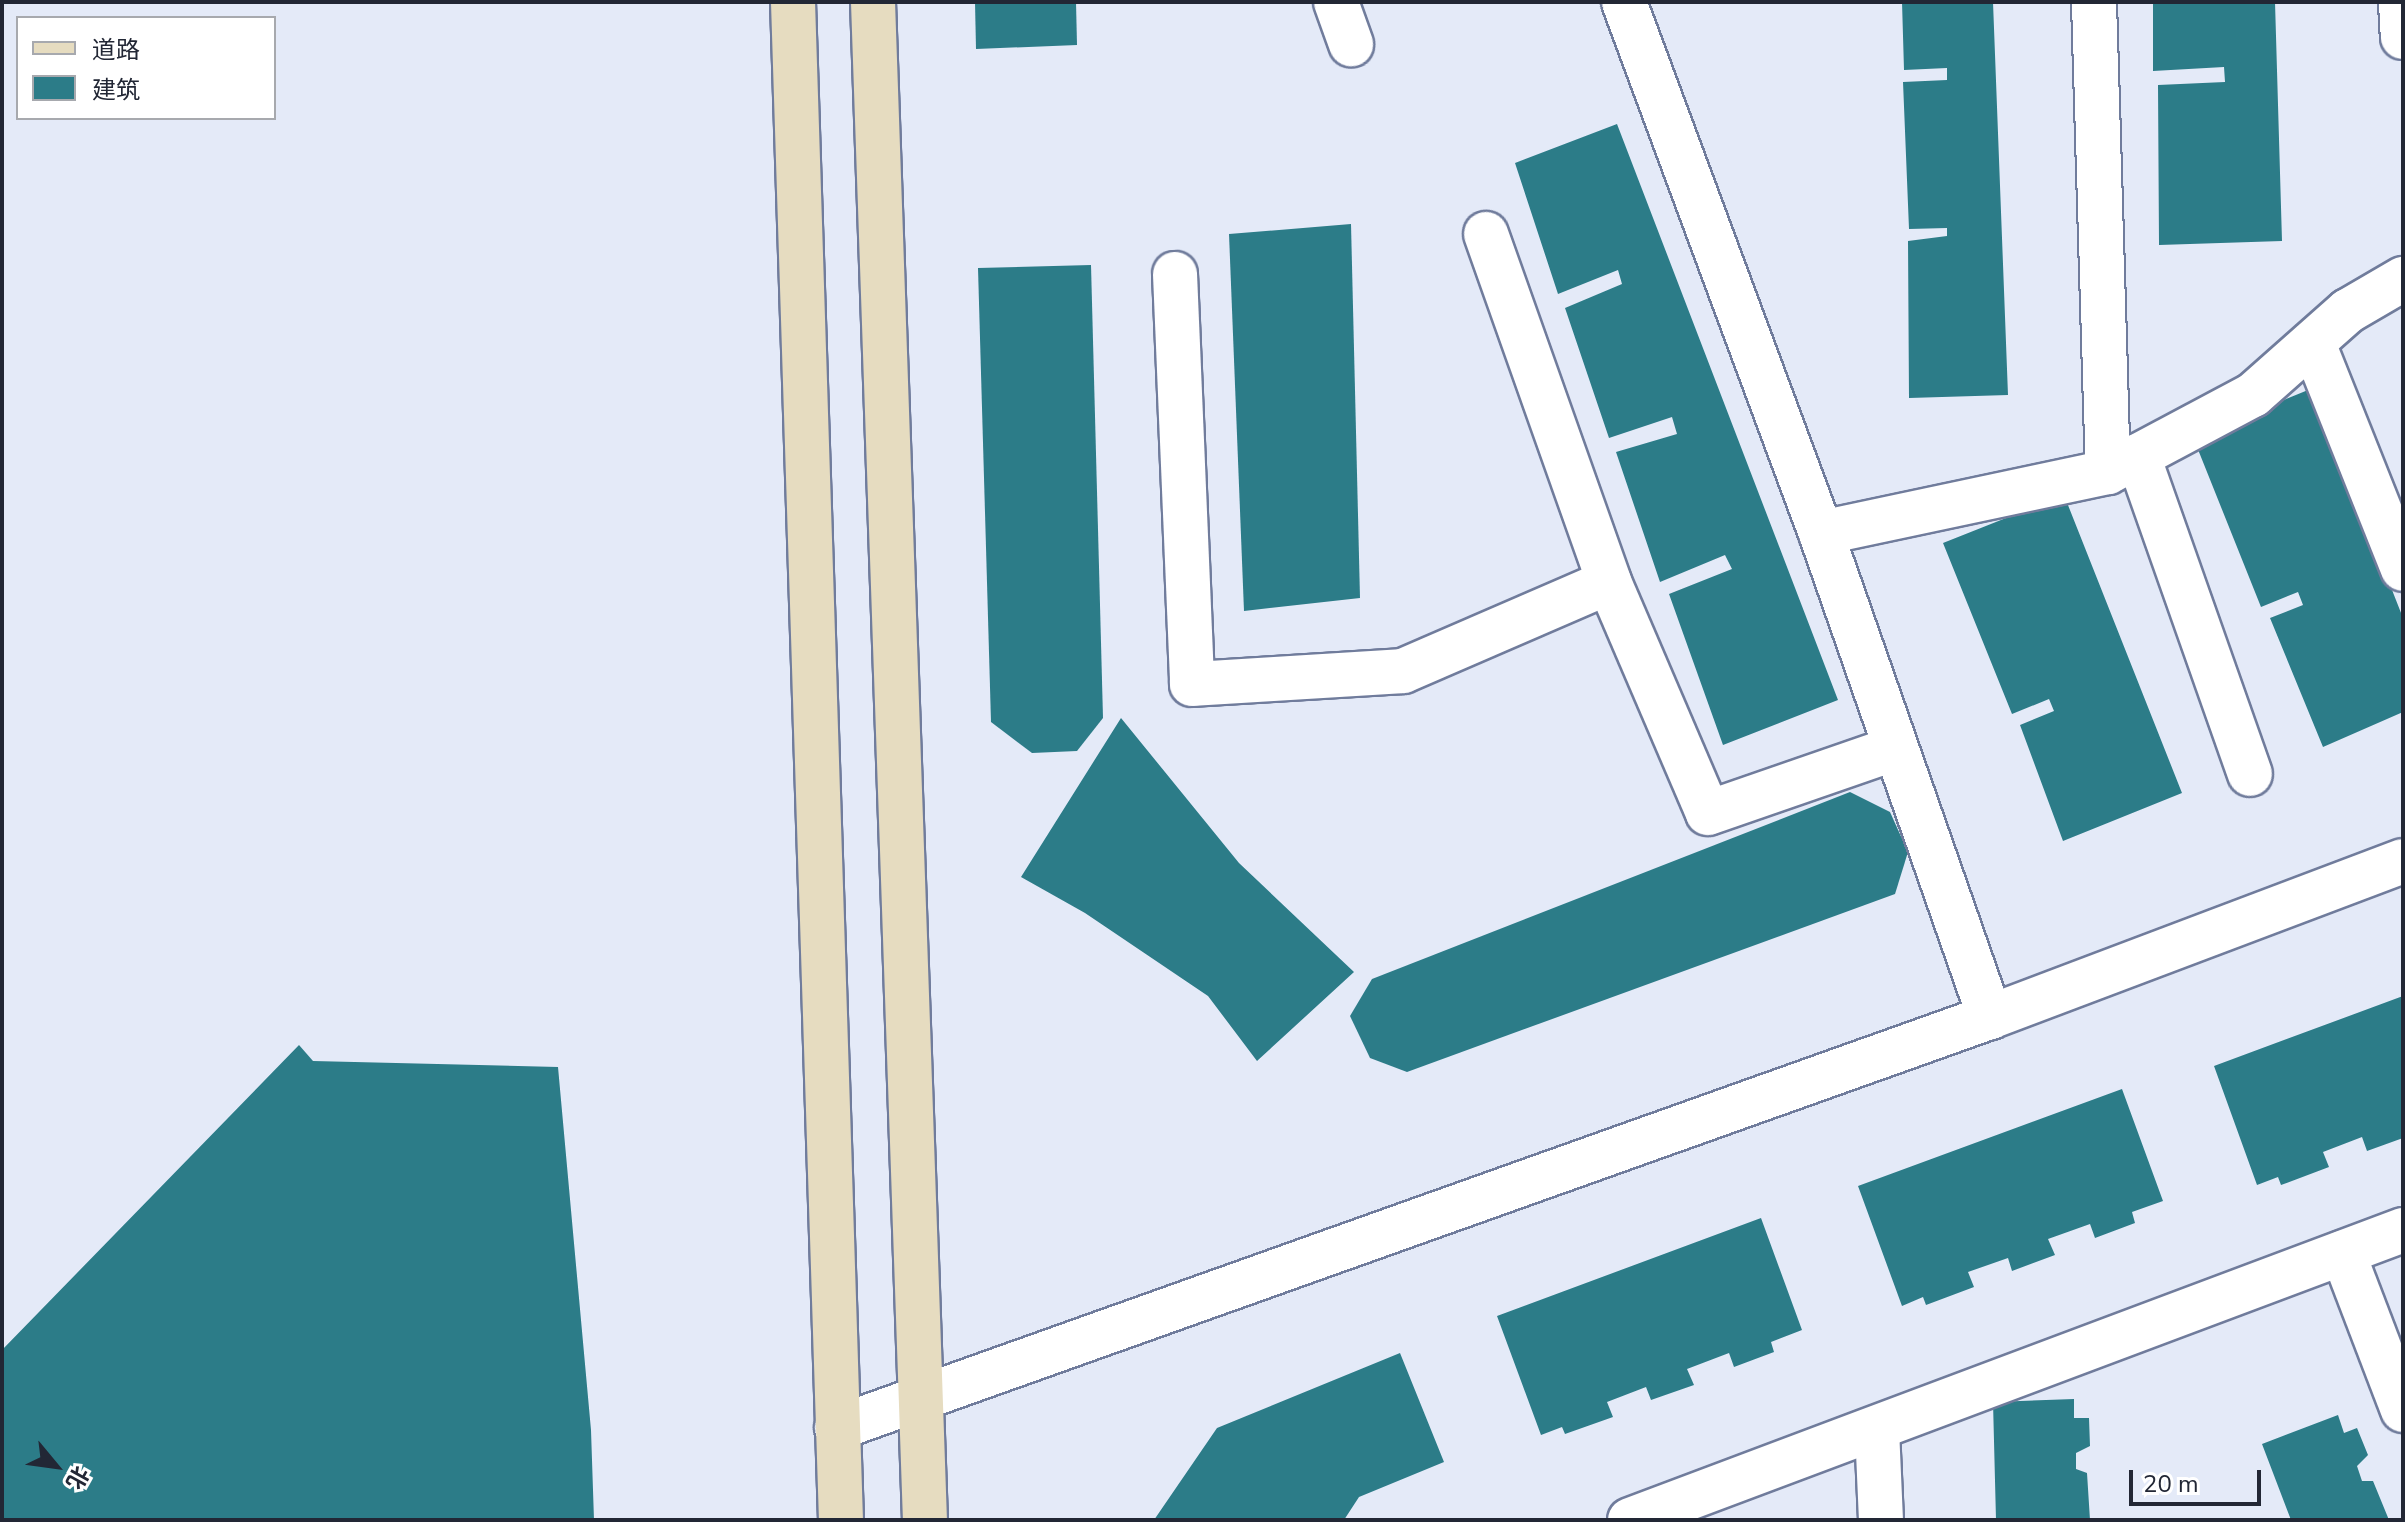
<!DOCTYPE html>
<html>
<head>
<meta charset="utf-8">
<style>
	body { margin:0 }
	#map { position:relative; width:2405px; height:1522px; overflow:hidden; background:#e4eaf8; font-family:"Nunito Sans","Noto Sans SC",sans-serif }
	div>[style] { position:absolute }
	.building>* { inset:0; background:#2c7c88 }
	.roads { filter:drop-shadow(2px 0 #707c9c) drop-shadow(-2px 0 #707c9c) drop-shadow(0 2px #707c9c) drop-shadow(0 -2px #707c9c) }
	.street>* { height:44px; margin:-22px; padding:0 22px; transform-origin:22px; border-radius:22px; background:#fff }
	.secondary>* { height:44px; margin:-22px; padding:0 22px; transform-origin:22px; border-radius:22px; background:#e6dcc0 }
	span { translate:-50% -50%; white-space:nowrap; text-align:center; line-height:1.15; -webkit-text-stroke:7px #fff; paint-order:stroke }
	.frame { position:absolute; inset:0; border:4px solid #222735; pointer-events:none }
	.legend { position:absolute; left:16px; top:16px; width:260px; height:104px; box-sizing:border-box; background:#fff; border:2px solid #a7a9ae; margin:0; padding:10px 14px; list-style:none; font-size:24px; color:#222735 }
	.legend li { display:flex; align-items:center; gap:16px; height:40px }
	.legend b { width:40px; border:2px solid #a7a9ae }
	.north { position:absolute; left:16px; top:1426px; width:80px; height:80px; -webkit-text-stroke:6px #fff; paint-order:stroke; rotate:119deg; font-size:22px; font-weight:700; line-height:32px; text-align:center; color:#222735 }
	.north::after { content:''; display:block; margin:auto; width:28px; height:36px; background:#222735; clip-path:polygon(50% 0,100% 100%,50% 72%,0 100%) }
	.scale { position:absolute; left:2129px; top:1470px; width:132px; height:36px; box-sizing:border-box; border:4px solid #222735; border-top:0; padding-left:10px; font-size:24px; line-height:28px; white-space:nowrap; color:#222735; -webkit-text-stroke:6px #fff; paint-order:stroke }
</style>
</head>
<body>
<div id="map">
	<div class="building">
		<i style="clip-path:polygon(975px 2px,1076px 2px,1077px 45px,976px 49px)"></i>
		<i style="clip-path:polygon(1902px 2px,1993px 2px,2008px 395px,1909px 398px,1908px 241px,1947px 236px,1947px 228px,1909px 229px,1903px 82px,1947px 80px,1947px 68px,1904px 70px)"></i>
		<i style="clip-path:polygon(2153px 2px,2275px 2px,2282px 241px,2159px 245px,2158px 85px,2225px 82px,2224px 67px,2153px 71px)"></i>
		<i style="clip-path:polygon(1617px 124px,1838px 700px,1723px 745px,1669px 594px,1732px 569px,1725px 555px,1660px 582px,1616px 452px,1677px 434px,1672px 417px,1609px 438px,1565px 308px,1622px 284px,1618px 270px,1558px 294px,1515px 163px)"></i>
		<i style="clip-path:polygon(1351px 224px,1360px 598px,1244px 611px,1229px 234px)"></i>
		<i style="clip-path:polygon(1091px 265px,1103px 718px,1077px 751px,1032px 753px,991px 722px,978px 268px)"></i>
		<i style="clip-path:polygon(2313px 388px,2403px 618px,2403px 712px,2323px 747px,2270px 618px,2303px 605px,2298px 592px,2261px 607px,2193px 437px)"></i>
		<i style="clip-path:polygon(2064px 495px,2182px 793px,2063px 841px,2020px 725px,2054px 711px,2049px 699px,2012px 714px,1943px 543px)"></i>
		<i style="clip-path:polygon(1121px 718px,1239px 863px,1354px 972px,1257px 1061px,1208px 996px,1085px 913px,1021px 877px)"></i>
		<i style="clip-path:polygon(1850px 792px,1890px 812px,1908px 852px,1895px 894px,1407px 1072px,1370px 1058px,1350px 1016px,1372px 979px)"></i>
		<i style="clip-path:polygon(2403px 996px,2403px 1138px,2367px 1151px,2362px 1137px,2323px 1152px,2329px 1167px,2281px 1185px,2278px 1177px,2257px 1185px,2214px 1066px)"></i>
		<i style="clip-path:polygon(299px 1045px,313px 1061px,558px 1067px,591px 1430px,594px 1520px,2px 1520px,2px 1350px)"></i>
		<i style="clip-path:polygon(2122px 1089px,2163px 1201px,2132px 1212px,2135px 1223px,2095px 1238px,2090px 1224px,2048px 1239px,2055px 1255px,2012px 1271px,2008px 1258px,1968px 1272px,1974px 1287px,1926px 1305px,1923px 1297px,1902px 1306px,1858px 1186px)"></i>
		<i style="clip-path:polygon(1761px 1218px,1802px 1330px,1771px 1342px,1774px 1352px,1734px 1367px,1729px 1353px,1687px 1369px,1694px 1385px,1651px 1400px,1646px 1387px,1607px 1402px,1613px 1417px,1565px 1434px,1562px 1427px,1541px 1435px,1497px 1316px)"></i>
		<i style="clip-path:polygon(1400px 1353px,1444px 1462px,1359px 1497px,1344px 1520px,1154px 1520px,1217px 1428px)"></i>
		<i style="clip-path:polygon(2074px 1399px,2074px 1418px,2089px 1418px,2090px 1446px,2076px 1453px,2076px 1469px,2087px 1473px,2090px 1520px,1996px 1520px,1993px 1402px)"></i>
		<i style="clip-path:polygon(2338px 1415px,2344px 1433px,2357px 1428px,2368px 1455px,2357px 1466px,2362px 1481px,2373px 1481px,2389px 1520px,2291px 1520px,2262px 1444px)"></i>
	</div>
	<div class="roads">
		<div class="street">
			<i style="left:1336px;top:2px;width:45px;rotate:70.3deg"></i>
			<i style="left:1624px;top:2px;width:566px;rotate:69.65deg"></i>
			<i style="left:1821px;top:533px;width:513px;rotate:70.75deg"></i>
			<i style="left:2094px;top:2px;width:470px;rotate:88.3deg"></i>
			<i style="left:2401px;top:2px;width:35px;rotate:87deg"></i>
			<i style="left:1486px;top:234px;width:369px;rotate:70.5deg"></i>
			<i style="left:1609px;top:582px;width:251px;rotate:66.8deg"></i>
			<i style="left:1708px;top:813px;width:196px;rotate:-19.1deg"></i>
			<i style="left:1175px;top:274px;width:410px;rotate:87.6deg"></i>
			<i style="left:1192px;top:684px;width:211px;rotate:-3.5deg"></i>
			<i style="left:1403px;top:671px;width:224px;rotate:-23.4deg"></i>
			<i style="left:2313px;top:343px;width:243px;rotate:68.3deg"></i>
			<i style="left:2138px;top:456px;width:337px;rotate:70.6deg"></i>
			<i style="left:1821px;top:533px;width:293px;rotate:-12deg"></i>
			<i style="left:2108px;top:472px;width:164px;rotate:-28deg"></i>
			<i style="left:2253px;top:395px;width:127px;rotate:-41.5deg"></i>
			<i style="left:2348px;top:311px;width:64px;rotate:-30.2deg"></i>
			<i style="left:2343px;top:1253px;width:168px;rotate:69.1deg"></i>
			<i style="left:837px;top:1428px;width:1224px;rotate:-19.62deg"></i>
			<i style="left:1990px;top:1017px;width:441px;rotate:-20.7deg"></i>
			<i style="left:1877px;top:1429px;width:91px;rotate:87.5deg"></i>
			<i style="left:1630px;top:1520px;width:826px;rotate:-20.56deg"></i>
		</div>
		<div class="secondary">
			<i style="left:793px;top:2px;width:1519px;rotate:88.19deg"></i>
			<i style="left:873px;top:2px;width:1519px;rotate:88.04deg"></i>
		</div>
	</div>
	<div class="frame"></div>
	<ul class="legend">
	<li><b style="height:10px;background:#e6dcc0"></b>道路</li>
	<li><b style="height:22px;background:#2c7c88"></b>建筑</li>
	</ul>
	<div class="north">北</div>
	<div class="scale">20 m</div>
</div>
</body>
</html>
